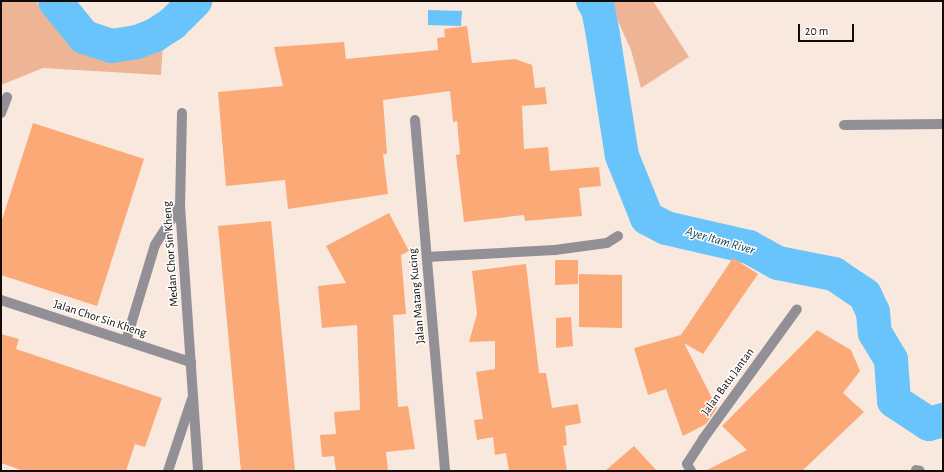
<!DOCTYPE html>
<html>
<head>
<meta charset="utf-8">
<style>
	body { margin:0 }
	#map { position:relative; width:944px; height:472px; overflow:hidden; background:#f8e8de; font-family:"Alegreya Sans",sans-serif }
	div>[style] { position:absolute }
	.green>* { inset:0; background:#edb595 }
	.water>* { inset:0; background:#68c4fa }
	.river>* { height:34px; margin:-17px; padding:0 17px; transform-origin:17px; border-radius:17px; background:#68c4fa }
	.building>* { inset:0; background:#fba977 }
	.minor>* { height:10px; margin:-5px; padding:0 5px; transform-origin:5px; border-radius:5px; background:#928f96 }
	span { translate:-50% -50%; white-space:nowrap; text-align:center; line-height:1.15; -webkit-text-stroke:3px #fff; paint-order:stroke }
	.street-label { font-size:12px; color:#110c09 }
	.water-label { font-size:13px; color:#1c4359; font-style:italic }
	.frame { position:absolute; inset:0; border:2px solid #110c09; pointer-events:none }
	.scale { position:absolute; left:798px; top:24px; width:56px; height:18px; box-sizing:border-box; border:2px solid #110c09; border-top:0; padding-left:5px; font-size:12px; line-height:14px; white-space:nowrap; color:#110c09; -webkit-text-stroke:3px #fff; paint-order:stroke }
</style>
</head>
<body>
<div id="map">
	<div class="green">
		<i style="clip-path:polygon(1px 1px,36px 1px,41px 10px,76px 42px,97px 53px,128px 54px,163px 43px,161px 75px,43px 68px,1px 85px)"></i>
		<i style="clip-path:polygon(609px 1px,653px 1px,689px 57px,641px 88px,631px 50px)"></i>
	</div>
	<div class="water">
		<i style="clip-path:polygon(428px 10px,462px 11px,461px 26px,428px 25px)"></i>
	</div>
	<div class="river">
		<i style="left:55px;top:1px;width:46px;rotate:51.1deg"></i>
		<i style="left:84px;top:37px;width:29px;rotate:18deg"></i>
		<i style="left:112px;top:46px;width:25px;rotate:-9deg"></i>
		<i style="left:137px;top:42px;width:19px;rotate:-21deg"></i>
		<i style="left:155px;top:35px;width:20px;rotate:-33deg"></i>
		<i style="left:172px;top:24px;width:33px;rotate:-45deg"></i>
		<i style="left:593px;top:1px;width:9px;rotate:58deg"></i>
		<i style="left:598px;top:9px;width:26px;rotate:79deg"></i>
		<i style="left:603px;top:35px;width:122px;rotate:81.1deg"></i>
		<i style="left:622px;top:156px;width:67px;rotate:68deg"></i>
		<i style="left:647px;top:218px;width:21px;rotate:28deg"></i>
		<i style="left:666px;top:228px;width:85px;rotate:12.9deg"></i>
		<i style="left:749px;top:247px;width:33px;rotate:29deg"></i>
		<i style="left:778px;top:263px;width:57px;rotate:11.1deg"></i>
		<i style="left:834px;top:274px;width:37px;rotate:34deg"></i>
		<i style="left:865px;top:295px;width:19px;rotate:65deg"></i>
		<i style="left:873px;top:312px;width:21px;rotate:85deg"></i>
		<i style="left:875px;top:333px;width:31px;rotate:59deg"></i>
		<i style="left:891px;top:360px;width:41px;rotate:85.8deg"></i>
		<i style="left:894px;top:401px;width:42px;rotate:33.3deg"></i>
		<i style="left:929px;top:424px;width:15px;rotate:-16deg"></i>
	</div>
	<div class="building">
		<i style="clip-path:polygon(467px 26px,472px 63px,515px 59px,532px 65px,535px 88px,545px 87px,547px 104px,522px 106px,524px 149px,548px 147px,550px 171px,599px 167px,601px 186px,579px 188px,582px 216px,525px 221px,524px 215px,464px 222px,456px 155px,460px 154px,457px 121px,453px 122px,450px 91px,383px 100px,387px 154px,383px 154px,388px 194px,288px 209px,285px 180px,226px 186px,218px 92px,283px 86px,274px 47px,344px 42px,346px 59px,438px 50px,437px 38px,445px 37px,444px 29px)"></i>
		<i style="clip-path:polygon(33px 123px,144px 159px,97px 306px,1px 275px,1px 223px)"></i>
		<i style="clip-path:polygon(389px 213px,409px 251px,401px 255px,406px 314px,393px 315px,398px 407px,408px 406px,415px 449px,386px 452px,388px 471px,336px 471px,334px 456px,322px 457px,320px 435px,336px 434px,334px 412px,360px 410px,357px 325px,322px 328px,318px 286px,346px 283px,326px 246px)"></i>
		<i style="clip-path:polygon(271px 221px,295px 471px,241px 471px,218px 226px)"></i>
		<i style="clip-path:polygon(733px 258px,758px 274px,703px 354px,684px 343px,717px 408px,706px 424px,683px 436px,666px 389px,648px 395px,634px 348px,681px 335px)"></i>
		<i style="clip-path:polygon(555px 260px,578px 260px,578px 284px,555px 285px)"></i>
		<i style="clip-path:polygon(526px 264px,539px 373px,546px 373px,552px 408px,578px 404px,581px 423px,565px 426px,567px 445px,563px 446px,567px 471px,509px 471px,506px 453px,495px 455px,493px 437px,477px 440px,474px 420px,483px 419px,476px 372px,495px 369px,495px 341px,469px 342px,477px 314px,472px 271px)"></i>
		<i style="clip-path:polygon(579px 274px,622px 275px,622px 328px,579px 327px)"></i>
		<i style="clip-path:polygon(571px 317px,573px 346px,556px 348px,556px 318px)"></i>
		<i style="clip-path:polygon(817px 330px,851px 350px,860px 371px,843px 393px,864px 412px,802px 471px,705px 471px,747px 450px,722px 426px)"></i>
		<i style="clip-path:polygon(1px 334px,19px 339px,16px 349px,162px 398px,145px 447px,135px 444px,126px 471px,24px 471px,1px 463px)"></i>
		<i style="clip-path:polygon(634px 446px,657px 471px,605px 471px)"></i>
	</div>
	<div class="minor">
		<i style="left:1px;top:113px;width:17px;rotate:-69deg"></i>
		<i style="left:182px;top:113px;width:93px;rotate:91.2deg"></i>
		<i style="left:180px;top:206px;width:266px;rotate:86.1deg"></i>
		<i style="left:415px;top:120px;width:352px;rotate:85.1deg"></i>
		<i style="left:844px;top:125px;width:99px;rotate:-0.6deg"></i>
		<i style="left:427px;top:257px;width:128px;rotate:-3.1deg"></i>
		<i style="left:555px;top:250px;width:52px;rotate:-7.7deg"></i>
		<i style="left:607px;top:243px;width:13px;rotate:-32deg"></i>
		<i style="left:1px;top:300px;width:200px;rotate:18.1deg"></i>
		<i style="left:126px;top:341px;width:100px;rotate:-73.2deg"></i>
		<i style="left:155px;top:245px;width:46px;rotate:-57.3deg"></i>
		<i style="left:916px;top:470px;width:4px;rotate:14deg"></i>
		<i style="left:168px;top:471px;width:76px;rotate:-71.6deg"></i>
		<i style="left:691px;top:471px;width:8px;rotate:-120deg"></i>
		<i style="left:687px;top:464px;width:30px;rotate:-57deg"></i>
		<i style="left:703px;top:439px;width:160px;rotate:-54.1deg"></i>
	</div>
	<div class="street-label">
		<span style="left:171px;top:254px;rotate:-94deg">Medan Chor Sin Kheng</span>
		<span style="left:417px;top:296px;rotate:-95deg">Jalan Matang Kucing</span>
		<span style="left:100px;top:319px;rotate:18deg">Jalan Chor Sin Kheng</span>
		<span style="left:728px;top:382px;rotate:-54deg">Jalan Batu Jantan</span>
	</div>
	<div class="water-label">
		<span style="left:720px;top:242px;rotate:16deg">Ayer Itam River</span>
	</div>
	<div class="frame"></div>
	<div class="scale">20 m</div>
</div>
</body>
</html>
